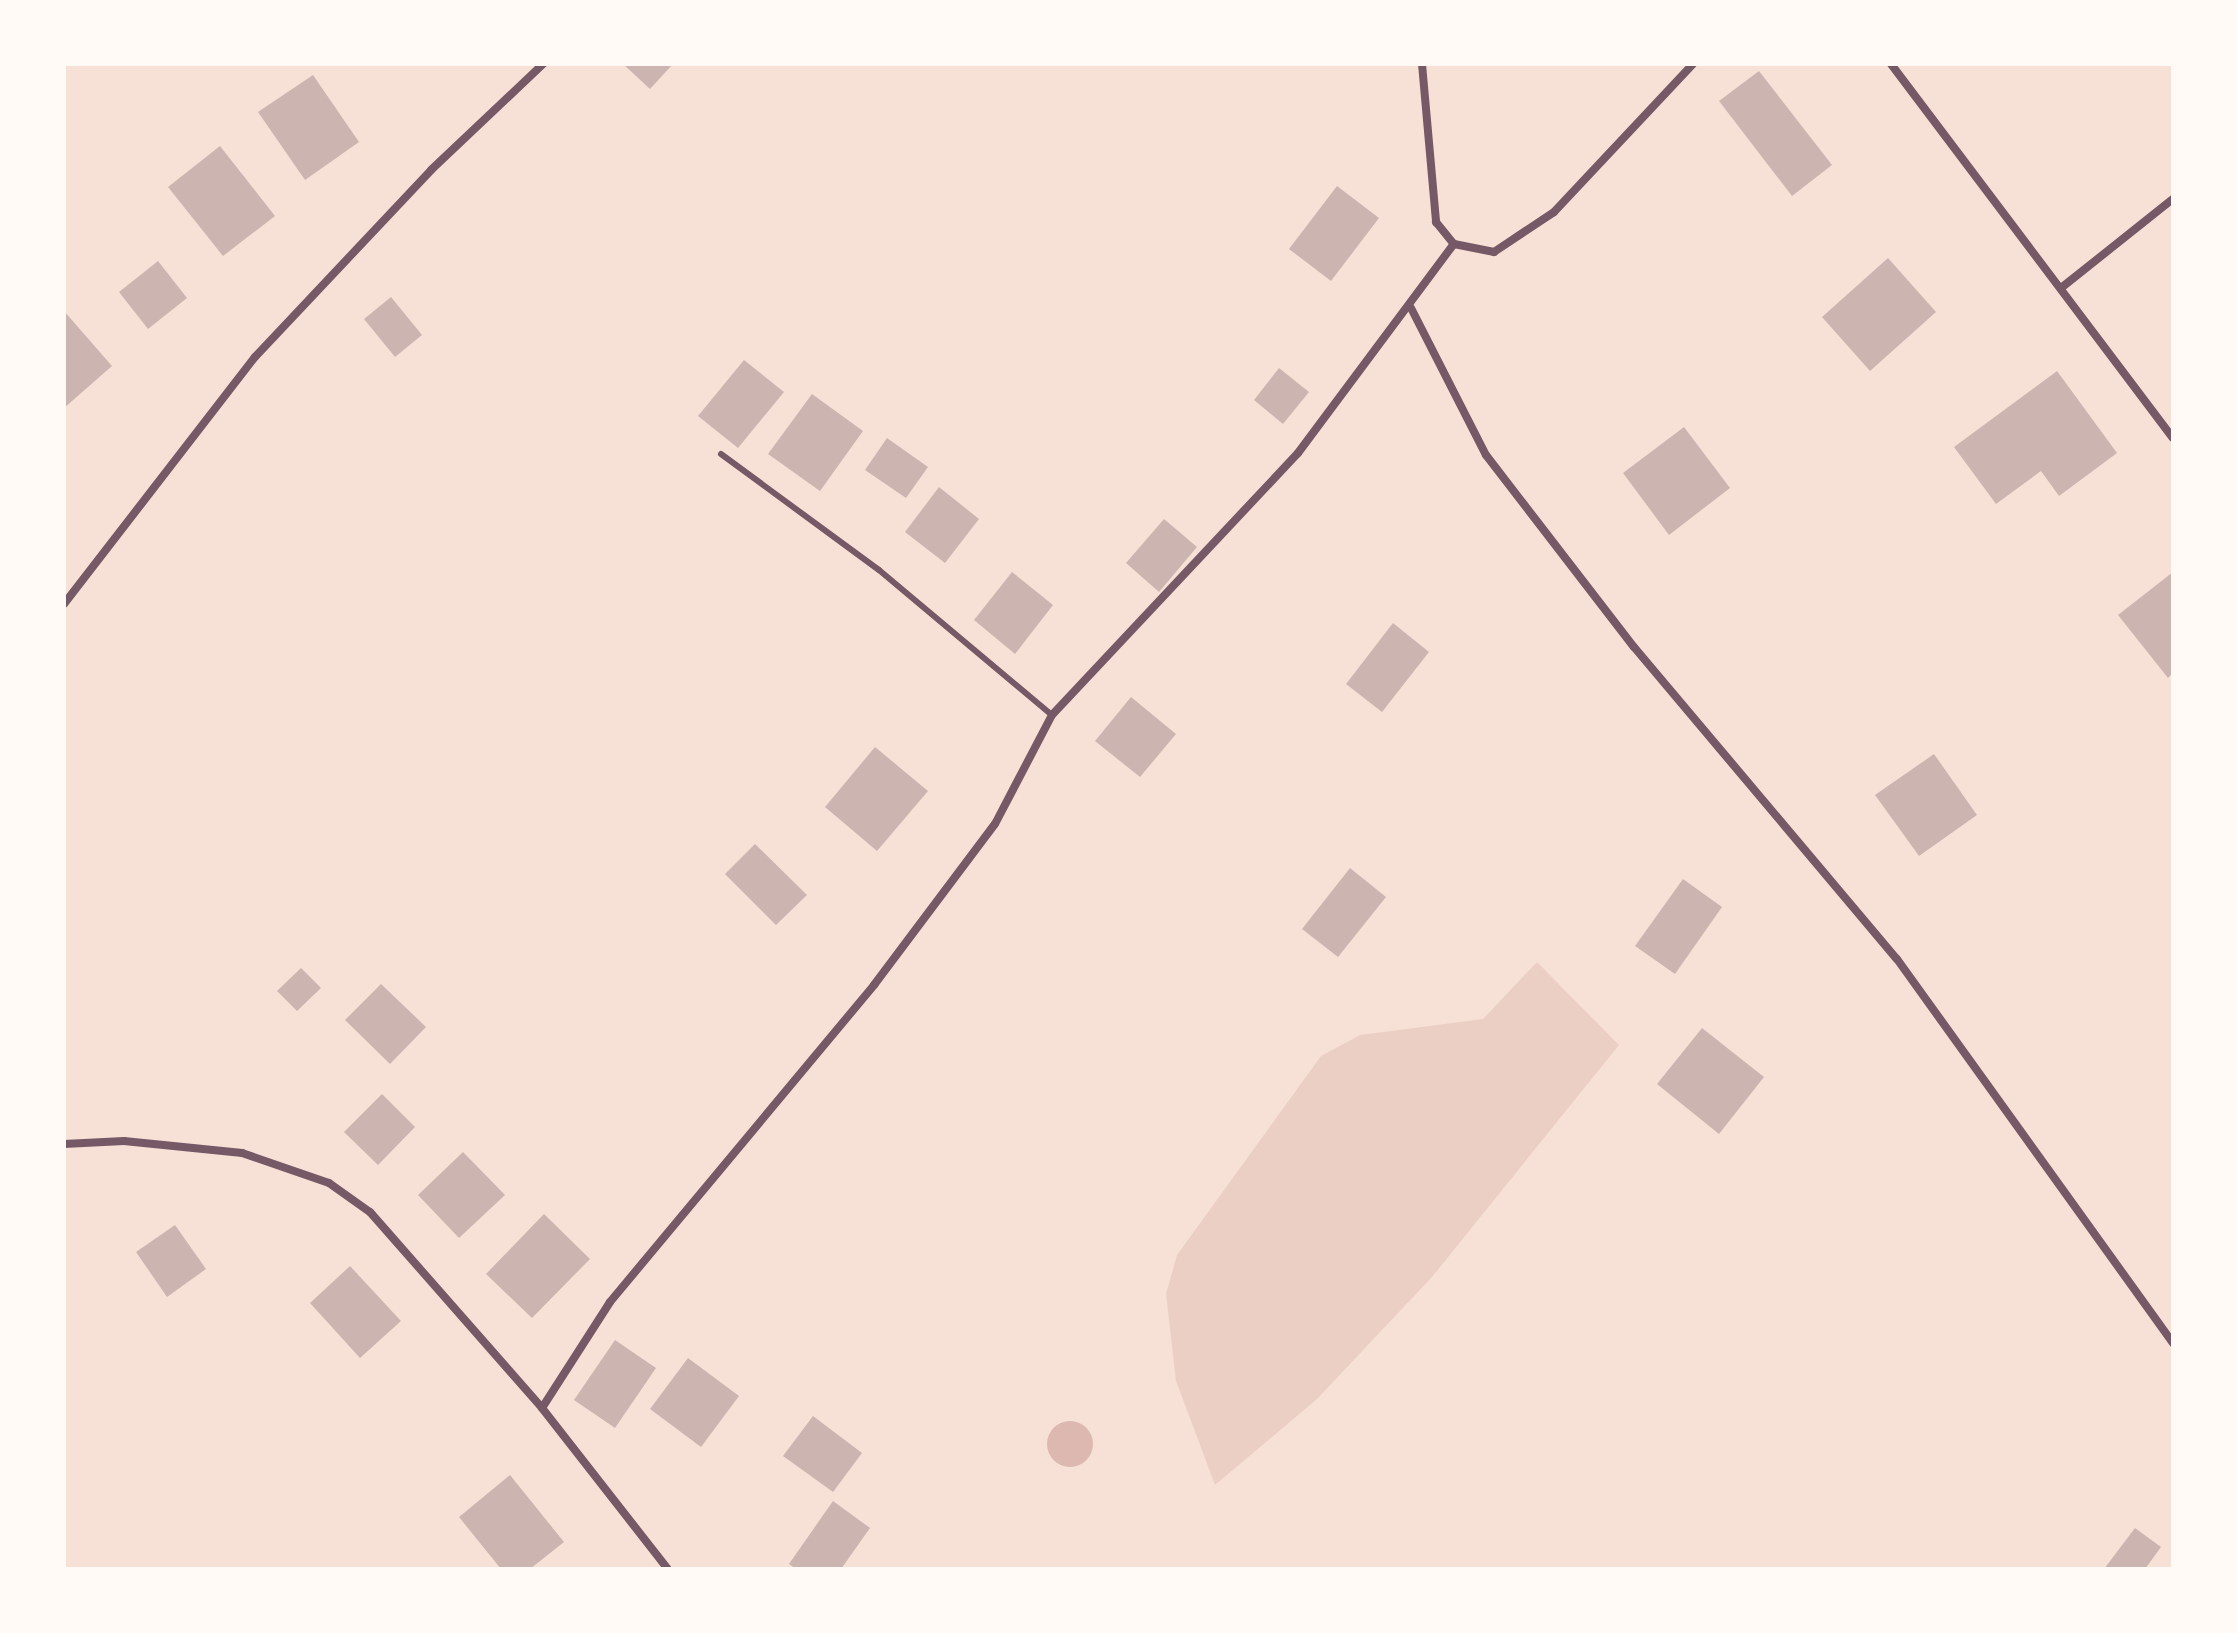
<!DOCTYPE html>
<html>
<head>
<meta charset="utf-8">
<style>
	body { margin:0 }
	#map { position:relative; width:2237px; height:1633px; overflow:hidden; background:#f7e1d7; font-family:Manrope,sans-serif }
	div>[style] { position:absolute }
	.green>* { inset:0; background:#ebcfc5 }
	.water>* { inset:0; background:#dcb8b0 }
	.round { border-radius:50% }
	.building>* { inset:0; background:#ccb4b1 }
	.service>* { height:6px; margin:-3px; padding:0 3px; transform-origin:3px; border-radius:3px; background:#755966 }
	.minor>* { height:8px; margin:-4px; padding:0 4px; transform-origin:4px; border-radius:4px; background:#755966 }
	span { translate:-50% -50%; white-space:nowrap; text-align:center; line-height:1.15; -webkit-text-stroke:7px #fffaf5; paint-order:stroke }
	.frame { position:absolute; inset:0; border:66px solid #fffaf5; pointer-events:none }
</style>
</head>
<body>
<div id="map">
	<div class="green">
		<i style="clip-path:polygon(1537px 962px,1619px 1045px,1432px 1277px,1317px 1399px,1215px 1485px,1176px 1381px,1166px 1294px,1177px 1255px,1321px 1056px,1360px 1035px,1483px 1019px)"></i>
	</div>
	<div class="water">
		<i class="round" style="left:1047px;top:1421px;width:46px;height:46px"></i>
	</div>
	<div class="building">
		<i style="clip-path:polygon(623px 64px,673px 64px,650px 89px)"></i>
		<i style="clip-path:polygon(1759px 71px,1832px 165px,1792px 196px,1719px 101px)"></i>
		<i style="clip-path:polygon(313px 75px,359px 142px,305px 180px,258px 112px)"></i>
		<i style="clip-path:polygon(220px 146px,275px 216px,223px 256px,168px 187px)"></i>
		<i style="clip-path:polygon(1337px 186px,1379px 218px,1331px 281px,1289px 249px)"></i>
		<i style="clip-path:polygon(1888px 258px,1936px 312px,1870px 371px,1822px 317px)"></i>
		<i style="clip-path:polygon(158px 261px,187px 298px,148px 329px,119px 292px)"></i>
		<i style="clip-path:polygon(391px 297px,422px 335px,395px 357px,364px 319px)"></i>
		<i style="clip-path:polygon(64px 311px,112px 366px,64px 408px)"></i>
		<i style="clip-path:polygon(744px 360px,784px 392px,738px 448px,698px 416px)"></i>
		<i style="clip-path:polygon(1279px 368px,1309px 392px,1283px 424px,1254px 400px)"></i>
		<i style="clip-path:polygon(2057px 371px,2117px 453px,2059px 496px,2041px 471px,1996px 504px,1954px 447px)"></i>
		<i style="clip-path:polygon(812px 394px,863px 431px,820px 491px,768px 454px)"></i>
		<i style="clip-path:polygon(1684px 427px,1730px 488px,1669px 535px,1623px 473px)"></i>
		<i style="clip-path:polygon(887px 438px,928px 467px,906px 498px,865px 470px)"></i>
		<i style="clip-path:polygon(939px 487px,979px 519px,945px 563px,905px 532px)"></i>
		<i style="clip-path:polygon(1164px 519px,1197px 547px,1159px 592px,1126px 563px)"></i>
		<i style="clip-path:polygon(1012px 572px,1053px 605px,1015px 654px,974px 620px)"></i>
		<i style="clip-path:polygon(2173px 572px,2173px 673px,2168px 678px,2118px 615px)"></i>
		<i style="clip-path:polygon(1393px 623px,1429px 652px,1382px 712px,1346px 684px)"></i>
		<i style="clip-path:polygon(1131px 697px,1176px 734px,1140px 777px,1095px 741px)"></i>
		<i style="clip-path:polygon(875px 747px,928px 791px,877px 851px,825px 807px)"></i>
		<i style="clip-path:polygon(1934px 754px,1977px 815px,1919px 856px,1875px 795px)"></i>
		<i style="clip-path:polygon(755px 844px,807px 895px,776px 925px,725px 874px)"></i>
		<i style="clip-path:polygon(1350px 868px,1386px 897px,1338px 957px,1302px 929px)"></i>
		<i style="clip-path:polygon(1683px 879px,1722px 907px,1675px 974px,1635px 946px)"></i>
		<i style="clip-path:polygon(301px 968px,321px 988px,297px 1011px,277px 991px)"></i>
		<i style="clip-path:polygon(381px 984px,426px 1027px,390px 1064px,345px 1020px)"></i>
		<i style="clip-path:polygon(1702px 1028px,1764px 1077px,1719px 1134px,1657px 1084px)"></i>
		<i style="clip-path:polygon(382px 1094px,415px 1127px,378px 1165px,344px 1132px)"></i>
		<i style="clip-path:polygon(463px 1152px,505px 1195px,459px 1238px,418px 1195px)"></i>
		<i style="clip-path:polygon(544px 1214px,590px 1259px,532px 1318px,486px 1274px)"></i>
		<i style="clip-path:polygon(175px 1225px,206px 1269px,167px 1297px,136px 1252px)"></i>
		<i style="clip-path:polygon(350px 1266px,401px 1321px,360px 1358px,310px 1303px)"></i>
		<i style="clip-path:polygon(615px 1340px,656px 1368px,615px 1428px,574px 1400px)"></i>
		<i style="clip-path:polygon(688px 1358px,739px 1396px,701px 1447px,650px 1409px)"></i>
		<i style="clip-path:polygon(813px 1416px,862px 1453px,833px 1492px,783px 1456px)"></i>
		<i style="clip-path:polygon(510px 1475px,564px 1542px,530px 1569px,501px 1569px,459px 1517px)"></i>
		<i style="clip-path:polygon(833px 1501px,870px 1528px,841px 1569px,796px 1569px,789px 1564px)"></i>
		<i style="clip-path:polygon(2135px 1528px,2161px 1547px,2145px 1569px,2104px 1569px)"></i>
	</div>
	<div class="service">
		<i style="left:721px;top:454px;width:196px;rotate:36.3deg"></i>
		<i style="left:879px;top:570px;width:226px;rotate:40deg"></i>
	</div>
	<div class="minor">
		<i style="left:1422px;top:64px;width:159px;rotate:84.9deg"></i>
		<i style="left:1436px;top:222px;width:28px;rotate:51deg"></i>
		<i style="left:1454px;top:244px;width:41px;rotate:11.3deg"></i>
		<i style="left:1494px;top:252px;width:72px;rotate:-33.7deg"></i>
		<i style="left:1554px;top:212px;width:203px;rotate:-46.8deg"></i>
		<i style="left:1891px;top:64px;width:468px;rotate:53deg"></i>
		<i style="left:2061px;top:288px;width:143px;rotate:-38.5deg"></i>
		<i style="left:1411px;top:308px;width:165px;rotate:63deg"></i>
		<i style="left:1486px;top:455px;width:242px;rotate:52.4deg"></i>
		<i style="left:1634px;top:647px;width:408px;rotate:49.9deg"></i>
		<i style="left:1897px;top:959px;width:473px;rotate:54.3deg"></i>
		<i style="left:64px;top:604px;width:312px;rotate:-52.3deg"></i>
		<i style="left:255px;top:357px;width:257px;rotate:-46.7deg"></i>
		<i style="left:431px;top:170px;width:154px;rotate:-43.4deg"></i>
		<i style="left:64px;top:1144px;width:60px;rotate:-2.9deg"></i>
		<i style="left:124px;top:1141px;width:119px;rotate:5.8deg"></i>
		<i style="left:242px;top:1153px;width:92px;rotate:19deg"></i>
		<i style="left:329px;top:1183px;width:50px;rotate:35.3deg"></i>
		<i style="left:370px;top:1212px;width:261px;rotate:48.7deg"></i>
		<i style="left:542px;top:1408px;width:204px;rotate:52deg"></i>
		<i style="left:542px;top:1408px;width:126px;rotate:-57.3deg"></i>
		<i style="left:610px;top:1302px;width:413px;rotate:-50.2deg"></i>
		<i style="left:874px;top:985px;width:201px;rotate:-53.1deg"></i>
		<i style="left:995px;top:824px;width:123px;rotate:-62.4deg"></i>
		<i style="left:1052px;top:715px;width:359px;rotate:-46.8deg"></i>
		<i style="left:1298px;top:453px;width:261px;rotate:-53.3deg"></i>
	</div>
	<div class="frame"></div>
</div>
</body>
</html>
